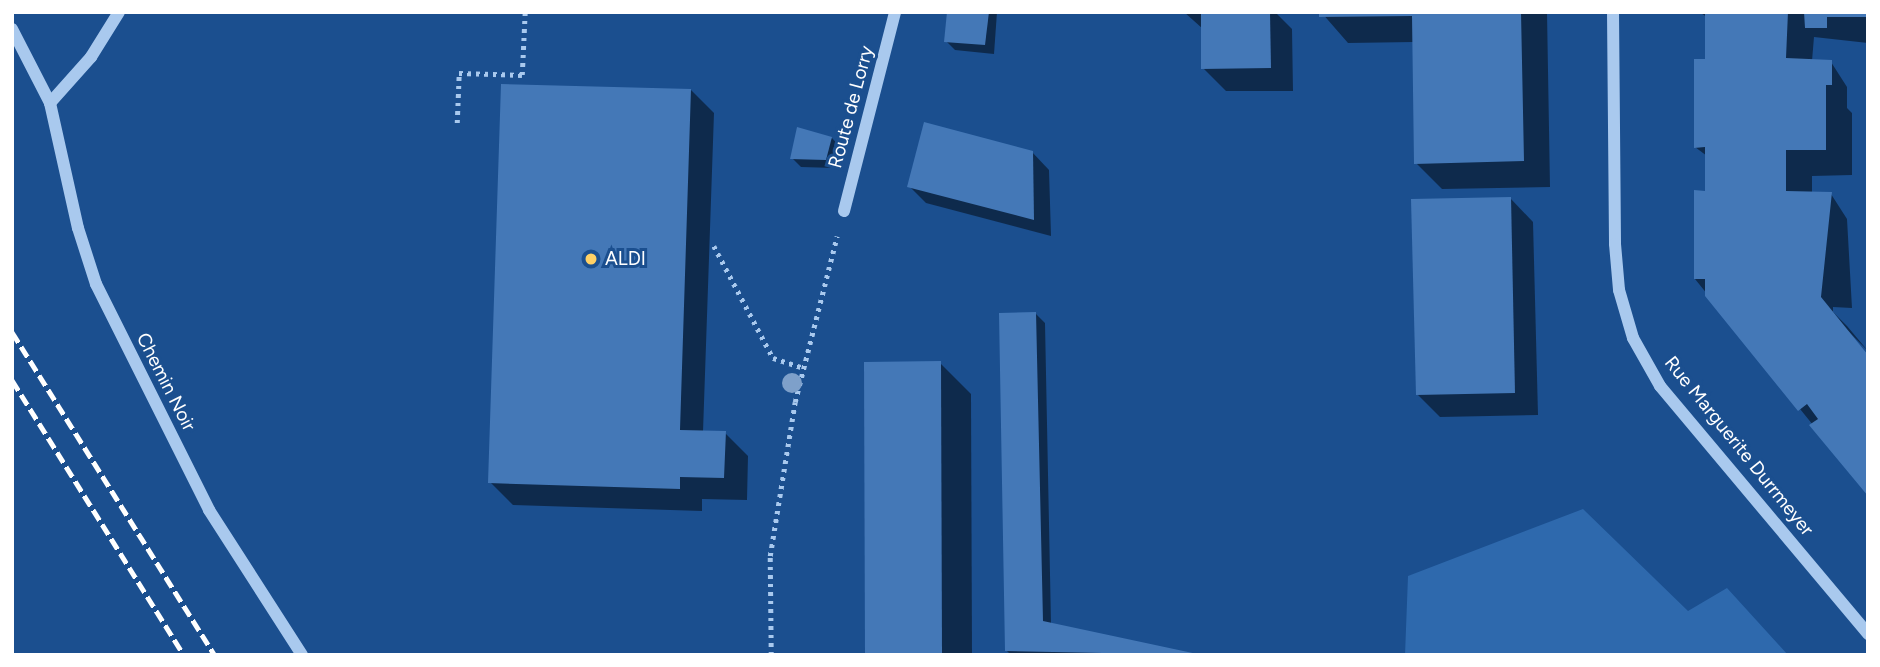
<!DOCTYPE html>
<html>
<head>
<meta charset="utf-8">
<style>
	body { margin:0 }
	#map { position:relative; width:1880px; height:667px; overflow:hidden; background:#1b4f8f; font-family:Figtree,sans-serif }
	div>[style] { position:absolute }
	.green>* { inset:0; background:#2e69ad }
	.shadow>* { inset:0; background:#0007 }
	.building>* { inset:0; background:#4478b7 }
	.path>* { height:4.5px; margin-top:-2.25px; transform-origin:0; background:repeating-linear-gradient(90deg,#a9c9ee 0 3.5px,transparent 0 8.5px) }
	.minor>* { height:12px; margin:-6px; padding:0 6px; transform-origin:6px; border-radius:6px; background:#a9c9ee }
	.rail>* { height:5px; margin-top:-2.5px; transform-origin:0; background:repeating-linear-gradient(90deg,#fff 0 12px,transparent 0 17px) }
	.trees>* { width:20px; height:20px; margin:-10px; border-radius:50%; background:#7ea0ca }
	.dots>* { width:19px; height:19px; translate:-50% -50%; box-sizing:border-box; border:4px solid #1b4f8f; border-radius:50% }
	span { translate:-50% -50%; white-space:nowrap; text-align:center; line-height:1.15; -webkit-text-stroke:6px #1b4f8f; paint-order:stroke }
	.street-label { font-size:19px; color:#fff }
	.poi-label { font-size:19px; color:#fff }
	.left { translate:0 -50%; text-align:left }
	.frame { position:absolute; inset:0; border:14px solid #fff; pointer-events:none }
</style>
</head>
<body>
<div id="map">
	<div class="green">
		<i style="clip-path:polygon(1583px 509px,1688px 611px,1727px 588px,1788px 655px,1405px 655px,1408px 576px)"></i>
	</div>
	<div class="shadow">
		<i style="clip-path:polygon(949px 12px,997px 12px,994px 54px,955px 50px,946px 41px)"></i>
		<i style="clip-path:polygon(1184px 12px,1275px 12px,1292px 29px,1293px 91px,1226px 91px,1203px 68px,1203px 29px)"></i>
		<i style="clip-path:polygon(1321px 12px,1547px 12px,1550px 187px,1442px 189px,1416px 163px,1414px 42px,1348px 43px)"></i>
		<i style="clip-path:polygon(1699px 12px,1868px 12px,1868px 43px,1814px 37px,1812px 61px,1831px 62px,1847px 87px,1847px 108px,1852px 113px,1852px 175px,1812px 176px,1812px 193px,1831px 194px,1847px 219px,1852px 308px,1833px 307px,1833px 312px,1847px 326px,1868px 351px,1842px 325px,1868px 493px,1695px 279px,1707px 195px,1707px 156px,1695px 147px,1707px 63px,1707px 17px)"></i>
		<i style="clip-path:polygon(691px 90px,714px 113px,703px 432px,725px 433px,748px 456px,747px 500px,702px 499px,702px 511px,513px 505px,490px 482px)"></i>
		<i style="clip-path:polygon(832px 138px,840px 147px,835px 168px,801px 167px,792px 158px)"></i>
		<i style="clip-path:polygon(1032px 152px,1049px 170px,1051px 236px,926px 203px,909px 186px)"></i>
		<i style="clip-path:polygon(1511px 199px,1533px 222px,1538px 415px,1440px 417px,1417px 394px)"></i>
		<i style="clip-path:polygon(1036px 314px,1045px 323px,1051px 624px,1197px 655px,1011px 655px,1007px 651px)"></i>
		<i style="clip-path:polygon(940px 363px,971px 394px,972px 655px,866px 655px)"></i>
	</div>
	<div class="building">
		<i style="clip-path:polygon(947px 12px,989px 12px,985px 45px,944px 42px)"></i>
		<i style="clip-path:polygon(1201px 12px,1270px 12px,1271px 68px,1201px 69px)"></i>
		<i style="clip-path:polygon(1319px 12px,1521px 12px,1524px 161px,1414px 164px,1412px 16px,1319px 17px)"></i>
		<i style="clip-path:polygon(1705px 12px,1788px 12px,1786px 58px,1832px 60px,1832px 85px,1826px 85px,1826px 150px,1786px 150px,1786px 191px,1832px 192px,1821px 297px,1868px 355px,1868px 496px,1809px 425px,1818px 419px,1807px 404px,1798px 411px,1705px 296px,1705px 279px,1694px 279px,1694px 190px,1705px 191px,1705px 147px,1694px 148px,1694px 59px,1705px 59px)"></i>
		<i style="clip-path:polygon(1804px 12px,1867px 12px,1867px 17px,1827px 17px,1827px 28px,1805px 28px)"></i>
		<i style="clip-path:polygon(501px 84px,691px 89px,680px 430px,726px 431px,724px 478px,680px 477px,680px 489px,488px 483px)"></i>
		<i style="clip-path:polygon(924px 122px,1033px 151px,1034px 220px,907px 187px)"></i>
		<i style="clip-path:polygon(797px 127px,832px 137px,826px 160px,790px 159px)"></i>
		<i style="clip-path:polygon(1511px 197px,1515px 393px,1416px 395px,1411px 199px)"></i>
		<i style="clip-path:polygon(1036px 312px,1043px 621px,1202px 655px,1005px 651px,999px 313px)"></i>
		<i style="clip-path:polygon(941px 361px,942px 655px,865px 655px,864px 362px)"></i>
	</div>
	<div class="path">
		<i style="left:457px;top:123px;width:50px;rotate:-87.7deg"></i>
		<i style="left:459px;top:73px;width:63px;rotate:1.8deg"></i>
		<i style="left:522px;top:75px;width:63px;rotate:-87.3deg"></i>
		<i style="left:714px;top:246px;width:127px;rotate:62.2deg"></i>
		<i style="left:773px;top:358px;width:33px;rotate:18deg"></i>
		<i style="left:771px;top:655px;width:99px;rotate:-90.6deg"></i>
		<i style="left:770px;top:556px;width:156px;rotate:-80.8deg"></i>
		<i style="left:795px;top:402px;width:171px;rotate:-75.8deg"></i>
	</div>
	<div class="minor">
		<i style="left:1613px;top:12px;width:232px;rotate:89.5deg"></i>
		<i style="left:1615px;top:244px;width:46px;rotate:85deg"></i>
		<i style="left:1619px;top:290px;width:50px;rotate:73.7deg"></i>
		<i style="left:1633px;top:338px;width:55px;rotate:60.6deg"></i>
		<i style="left:1660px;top:386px;width:324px;rotate:50deg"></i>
		<i style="left:12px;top:29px;width:83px;rotate:62.8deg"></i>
		<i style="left:50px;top:103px;width:128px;rotate:77.4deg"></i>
		<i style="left:78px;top:228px;width:59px;rotate:72.2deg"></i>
		<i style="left:96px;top:284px;width:253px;rotate:63.4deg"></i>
		<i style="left:209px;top:510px;width:172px;rotate:57.3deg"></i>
		<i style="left:50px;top:103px;width:62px;rotate:-48.3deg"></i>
		<i style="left:91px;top:57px;width:53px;rotate:-58.1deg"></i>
		<i style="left:844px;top:211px;width:205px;rotate:-75.6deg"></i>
	</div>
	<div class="rail">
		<i style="left:12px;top:332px;width:381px;rotate:57.9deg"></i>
		<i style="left:12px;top:380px;width:324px;rotate:58deg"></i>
	</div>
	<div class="trees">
		<i style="left:792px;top:383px"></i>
	</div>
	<div class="dots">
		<i style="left:591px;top:259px;background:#ffd166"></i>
	</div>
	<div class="street-label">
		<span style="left:851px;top:107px;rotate:-75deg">Route de Lorry</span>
		<span style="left:166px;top:382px;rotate:63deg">Chemin Noir</span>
		<span style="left:1739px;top:446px;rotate:51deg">Rue Marguerite Durrmeyer</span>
	</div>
	<div class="poi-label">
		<span class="left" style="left:605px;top:259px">ALDI</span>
	</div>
	<div class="frame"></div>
</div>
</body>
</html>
